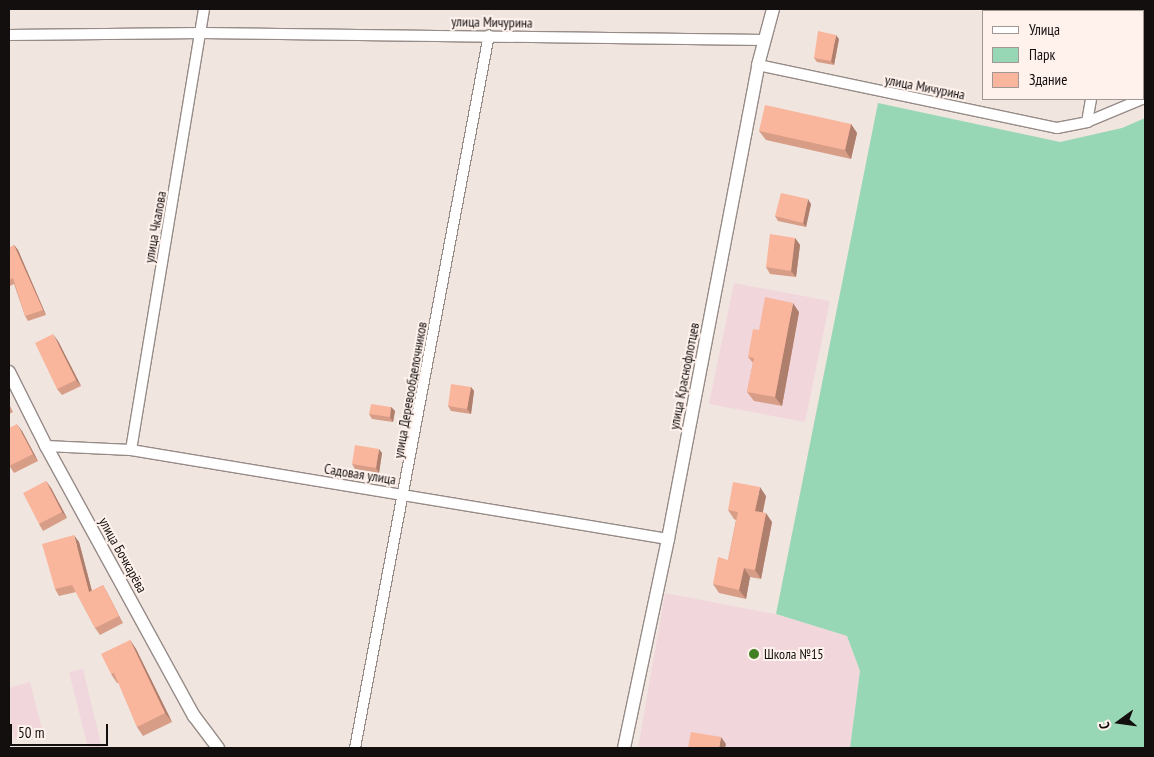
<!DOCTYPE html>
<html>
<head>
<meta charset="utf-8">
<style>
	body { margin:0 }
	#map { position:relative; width:1154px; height:757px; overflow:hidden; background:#f1e5e0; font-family:"PT Sans Narrow",sans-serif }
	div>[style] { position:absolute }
	.industrial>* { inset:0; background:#f0d6dd }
	.education>* { inset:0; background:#f1d6db }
	.green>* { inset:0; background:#98d7b5 }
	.roads { filter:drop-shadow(1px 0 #968b87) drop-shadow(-1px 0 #968b87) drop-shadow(0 1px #968b87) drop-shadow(0 -1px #968b87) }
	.minor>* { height:10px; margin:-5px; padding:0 5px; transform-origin:5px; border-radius:5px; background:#fff }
	.tertiary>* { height:12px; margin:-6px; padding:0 6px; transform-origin:6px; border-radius:6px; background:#fff }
	.wall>* { inset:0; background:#d79d87 }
	.shaded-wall>* { inset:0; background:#af7f6e }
	.building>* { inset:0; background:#fab69d }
	.dots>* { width:14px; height:14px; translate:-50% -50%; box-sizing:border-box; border:2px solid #fff2ed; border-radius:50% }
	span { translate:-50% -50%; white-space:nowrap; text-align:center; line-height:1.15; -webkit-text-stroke:4px #fff2ed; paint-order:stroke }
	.street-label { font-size:14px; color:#130f0e }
	.poi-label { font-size:14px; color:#130f0e }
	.left { translate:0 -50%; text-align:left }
	.frame { position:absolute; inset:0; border:10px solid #130f0e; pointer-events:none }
	.legend { position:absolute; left:982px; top:10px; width:162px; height:90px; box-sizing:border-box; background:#fff2ed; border:1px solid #a19794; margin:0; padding:6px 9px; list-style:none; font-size:15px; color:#130f0e }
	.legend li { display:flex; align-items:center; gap:10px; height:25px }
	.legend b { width:25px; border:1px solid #a19794 }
	.north { position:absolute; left:1094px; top:697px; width:50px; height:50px; -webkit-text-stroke:4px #fff2ed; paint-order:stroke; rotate:256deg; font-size:14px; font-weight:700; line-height:20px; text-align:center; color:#130f0e }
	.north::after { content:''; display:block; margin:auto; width:18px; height:22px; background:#130f0e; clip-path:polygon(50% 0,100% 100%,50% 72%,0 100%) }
	.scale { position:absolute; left:10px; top:724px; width:98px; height:22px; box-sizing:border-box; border:2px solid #130f0e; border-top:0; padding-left:6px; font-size:15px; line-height:18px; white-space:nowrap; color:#130f0e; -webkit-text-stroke:4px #fff2ed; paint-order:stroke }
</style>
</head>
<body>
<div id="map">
	<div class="industrial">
		<i style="clip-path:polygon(83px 669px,102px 748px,88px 748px,69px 672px)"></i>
	</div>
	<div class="education">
		<i style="clip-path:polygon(734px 283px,830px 301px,805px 422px,709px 404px)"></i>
		<i style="clip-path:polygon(665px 593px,775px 614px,847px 636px,860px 671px,850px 748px,638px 748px)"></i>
		<i style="clip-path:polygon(30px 682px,43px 733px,15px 740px,9px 714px,9px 688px)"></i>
	</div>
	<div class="green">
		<i style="clip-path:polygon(878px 103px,1060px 142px,1122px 128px,1145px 118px,1145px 748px,850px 748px,860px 671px,847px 636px,776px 614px)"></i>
	</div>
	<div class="roads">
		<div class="minor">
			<i style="left:1104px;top:11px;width:2px;rotate:-90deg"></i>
			<i style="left:9px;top:35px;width:193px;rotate:-0.6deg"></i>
			<i style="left:202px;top:33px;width:563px;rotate:0.71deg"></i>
			<i style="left:758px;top:65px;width:306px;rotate:11.9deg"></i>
			<i style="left:1057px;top:128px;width:31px;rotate:-11deg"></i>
			<i style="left:1087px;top:122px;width:60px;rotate:-22.7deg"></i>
			<i style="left:1087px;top:122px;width:23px;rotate:-80deg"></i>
			<i style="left:46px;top:446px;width:85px;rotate:2.7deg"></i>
			<i style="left:131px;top:450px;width:544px;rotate:9.41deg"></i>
			<i style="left:131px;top:450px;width:447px;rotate:-80.6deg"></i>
			<i style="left:355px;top:748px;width:725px;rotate:-79.36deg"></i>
		</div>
		<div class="tertiary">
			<i style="left:9px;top:372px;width:83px;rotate:63.4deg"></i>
			<i style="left:46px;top:446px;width:308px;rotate:61.3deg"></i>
			<i style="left:194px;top:716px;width:40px;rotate:53deg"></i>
			<i style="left:624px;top:748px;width:214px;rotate:-78.1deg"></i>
			<i style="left:668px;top:539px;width:482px;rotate:-79.2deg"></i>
			<i style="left:758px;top:65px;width:58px;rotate:-75deg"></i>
		</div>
	</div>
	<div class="wall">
		<i style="clip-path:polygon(839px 39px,834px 65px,817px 62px,814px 58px)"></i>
		<i style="clip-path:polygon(851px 124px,857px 133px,851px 159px,766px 140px,759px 131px)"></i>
		<i style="clip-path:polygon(811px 204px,806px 227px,778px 221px,775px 216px)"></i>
		<i style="clip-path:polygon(795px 238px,800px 245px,796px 277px,770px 274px,766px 267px)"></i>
		<i style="clip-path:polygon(14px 245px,18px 250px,46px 315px,28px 321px,25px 316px,14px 284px,10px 286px,9px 285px,9px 248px)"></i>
		<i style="clip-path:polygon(799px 312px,782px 406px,754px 401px,747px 392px,753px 363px,748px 357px,759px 330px)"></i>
		<i style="clip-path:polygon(58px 341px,81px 386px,62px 395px,57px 389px)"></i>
		<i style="clip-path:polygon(471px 387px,474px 391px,471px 414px,451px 411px,448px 406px)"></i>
		<i style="clip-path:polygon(9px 404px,13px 412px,9px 414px)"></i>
		<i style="clip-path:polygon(391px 407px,395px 411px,393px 422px,372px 419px,369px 414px)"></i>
		<i style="clip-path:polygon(22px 431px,38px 461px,14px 473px,9px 465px)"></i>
		<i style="clip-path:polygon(382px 453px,379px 473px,355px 469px,352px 464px)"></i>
		<i style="clip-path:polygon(46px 481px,51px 488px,67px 518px,43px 531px,39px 524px)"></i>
		<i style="clip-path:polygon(766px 496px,763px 512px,772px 522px,761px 579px,750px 577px,746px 599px,719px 593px,713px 584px,728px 560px,736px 520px,734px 519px,728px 510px)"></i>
		<i style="clip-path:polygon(79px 542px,92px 591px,103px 585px,107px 592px,123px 623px,100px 635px,95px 628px,76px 592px,59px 596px,55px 589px)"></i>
		<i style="clip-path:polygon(130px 640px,136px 649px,172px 722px,143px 736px,137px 727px,119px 683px,117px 683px,111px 674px)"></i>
	</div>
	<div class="shaded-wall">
		<i style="clip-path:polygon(836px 35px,839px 39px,834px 65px,831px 61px)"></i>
		<i style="clip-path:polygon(851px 124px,857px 133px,851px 159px,845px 150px)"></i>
		<i style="clip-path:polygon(808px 199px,811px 204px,806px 227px,803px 223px)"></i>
		<i style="clip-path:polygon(795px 238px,800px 245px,796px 277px,791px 271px)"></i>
		<i style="clip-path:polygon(14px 245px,18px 250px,46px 315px,43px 310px)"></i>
		<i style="clip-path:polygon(793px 303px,799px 312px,782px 406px,775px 397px)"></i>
		<i style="clip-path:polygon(53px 334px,58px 341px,81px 386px,76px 380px)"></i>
		<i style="clip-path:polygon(471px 387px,474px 391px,471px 414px,467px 409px)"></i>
		<i style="clip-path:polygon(391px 407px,395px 411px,393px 422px,390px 417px)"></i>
		<i style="clip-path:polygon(17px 424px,22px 431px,38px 461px,33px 454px)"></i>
		<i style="clip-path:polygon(379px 449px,382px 453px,379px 473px,376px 468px)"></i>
		<i style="clip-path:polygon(46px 481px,51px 488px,67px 518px,62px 512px)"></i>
		<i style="clip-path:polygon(760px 487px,766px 496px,761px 520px,755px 511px)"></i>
		<i style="clip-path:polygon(766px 513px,772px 522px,761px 579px,755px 570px)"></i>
		<i style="clip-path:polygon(74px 535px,79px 542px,94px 599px,89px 592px)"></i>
		<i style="clip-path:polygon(744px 568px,750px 577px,746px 599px,739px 590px)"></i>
		<i style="clip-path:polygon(130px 640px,136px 649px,172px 722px,165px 713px)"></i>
		<i style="clip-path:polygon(721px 737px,726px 744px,725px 748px,719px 748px)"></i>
	</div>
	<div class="building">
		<i style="clip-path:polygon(818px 31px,836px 35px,831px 61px,814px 58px)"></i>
		<i style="clip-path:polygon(765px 105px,851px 124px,845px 150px,759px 131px)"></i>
		<i style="clip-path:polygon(781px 193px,808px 199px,803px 223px,775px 216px)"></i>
		<i style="clip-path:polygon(770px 234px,795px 238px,791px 271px,766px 267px)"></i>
		<i style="clip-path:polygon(14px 245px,43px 310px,25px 316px,13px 278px,9px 280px,9px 248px)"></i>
		<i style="clip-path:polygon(765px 297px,793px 303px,775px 397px,747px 392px,754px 358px,748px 357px,753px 329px,759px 330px)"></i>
		<i style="clip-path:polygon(53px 334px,76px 380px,57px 389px,35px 343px)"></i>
		<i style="clip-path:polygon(451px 384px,471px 387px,467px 409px,448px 406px)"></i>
		<i style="clip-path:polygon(371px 404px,391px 407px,390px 417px,369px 414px)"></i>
		<i style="clip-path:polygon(17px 424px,33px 454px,9px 466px,9px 428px)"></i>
		<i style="clip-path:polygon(355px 445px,379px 449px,376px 468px,352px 464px)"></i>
		<i style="clip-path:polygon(46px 481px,62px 512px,39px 524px,23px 493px)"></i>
		<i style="clip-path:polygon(733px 482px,760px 487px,755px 511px,766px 513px,755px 570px,744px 568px,739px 590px,713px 584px,718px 557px,728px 560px,738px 512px,728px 510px)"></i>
		<i style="clip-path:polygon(74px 535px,89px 592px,103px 585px,119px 616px,95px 628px,72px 585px,55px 589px,42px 544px)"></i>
		<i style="clip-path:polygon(130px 640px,165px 713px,137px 727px,114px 673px,111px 674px,101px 654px)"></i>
		<i style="clip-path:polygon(691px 732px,721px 737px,719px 748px,688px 748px)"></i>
	</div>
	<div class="dots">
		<i style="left:754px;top:654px;background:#428121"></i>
	</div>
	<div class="street-label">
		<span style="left:492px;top:22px;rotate:1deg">улица Мичурина</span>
		<span style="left:925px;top:87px;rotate:11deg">улица Мичурина</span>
		<span style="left:155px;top:227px;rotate:-80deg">улица Чкалова</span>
		<span style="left:684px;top:376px;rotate:-79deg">улица Краснофлотцев</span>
		<span style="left:410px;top:390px;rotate:-80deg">улица Деревообделочников</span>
		<span style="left:360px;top:474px;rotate:9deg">Садовая улица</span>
		<span style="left:123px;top:555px;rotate:61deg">улица Бочкарёва</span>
	</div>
	<div class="poi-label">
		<span class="left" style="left:764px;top:654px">Школа №15</span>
	</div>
	<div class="frame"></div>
	<ul class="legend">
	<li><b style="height:6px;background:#fff"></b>Улица</li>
	<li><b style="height:14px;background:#98d7b5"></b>Парк</li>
	<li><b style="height:14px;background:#fab69d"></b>Здание</li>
	</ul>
	<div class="north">С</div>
	<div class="scale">50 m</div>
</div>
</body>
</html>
